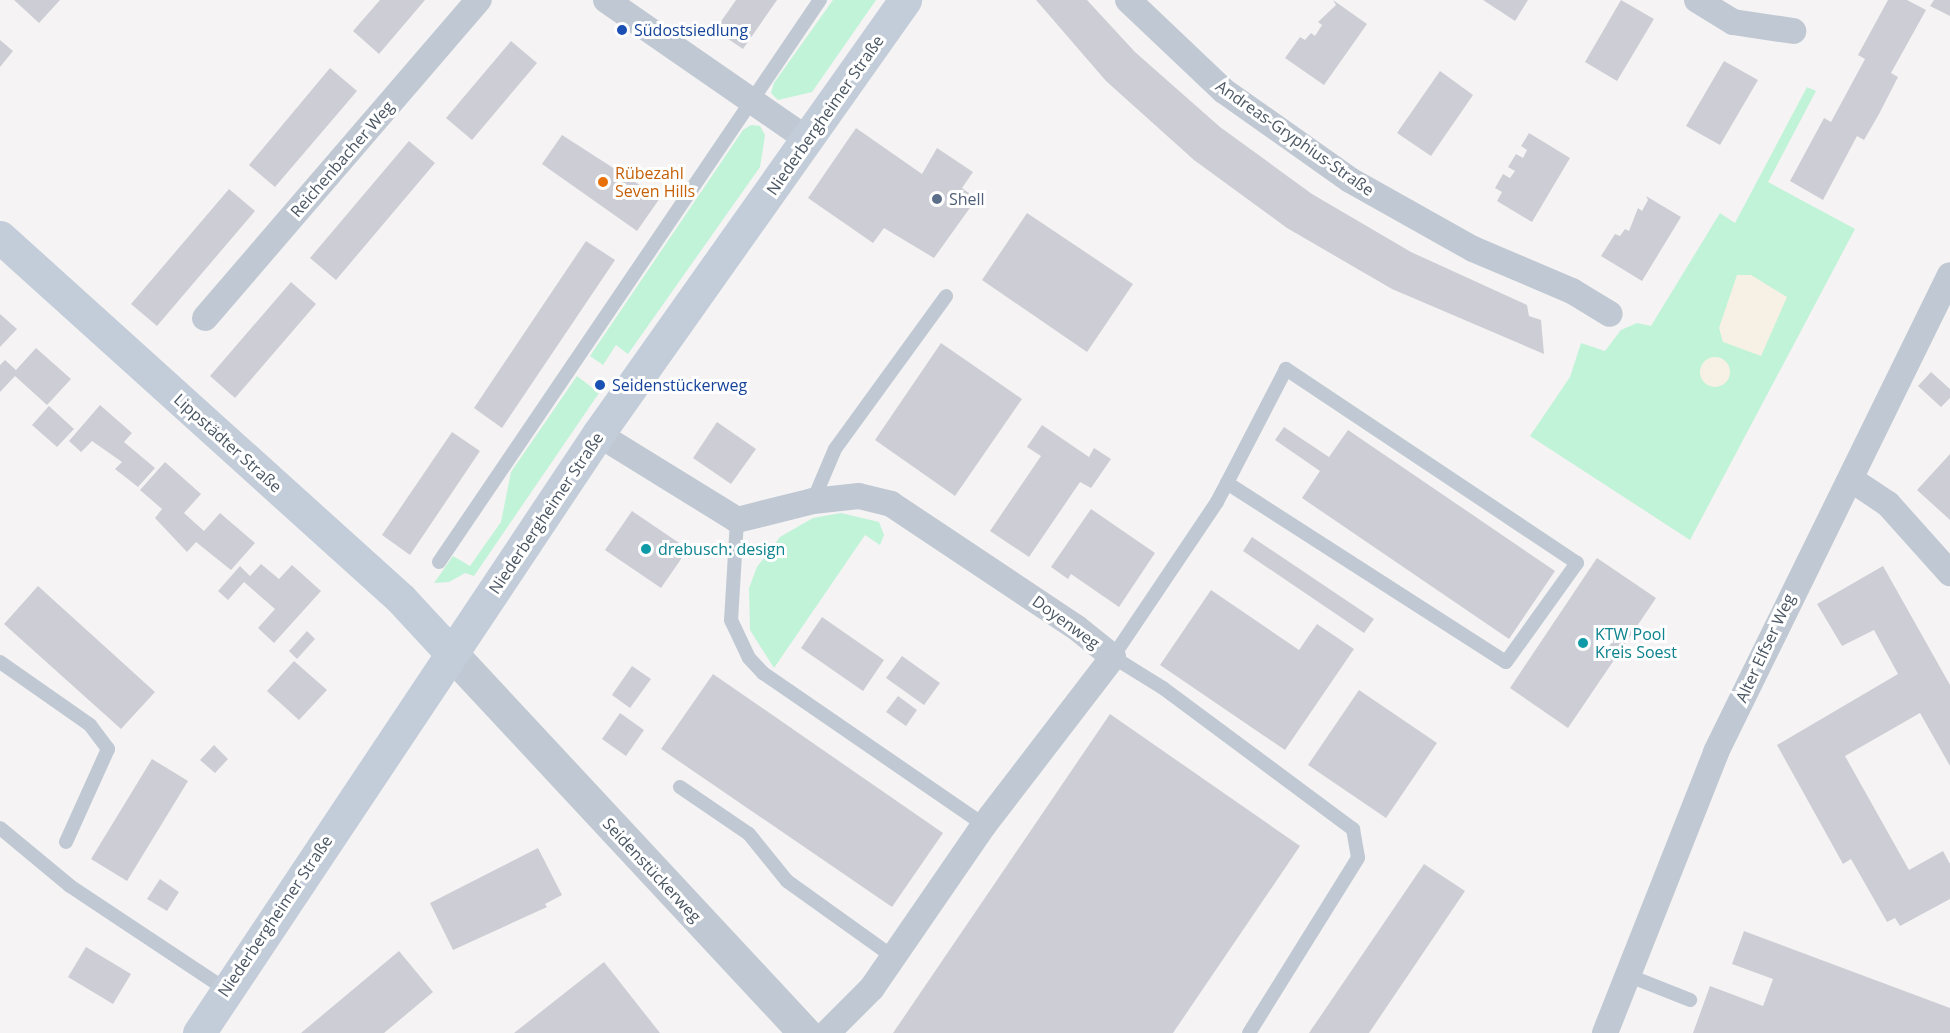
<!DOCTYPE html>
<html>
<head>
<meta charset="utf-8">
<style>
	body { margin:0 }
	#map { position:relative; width:1950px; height:1033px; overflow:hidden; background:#f5f3f3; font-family:"Open Sans",sans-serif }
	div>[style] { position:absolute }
	.green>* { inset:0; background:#c0f3d7 }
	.sand>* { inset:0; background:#f6f1e4 }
	.round { border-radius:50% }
	.building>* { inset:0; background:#cdced5 }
	.service>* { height:14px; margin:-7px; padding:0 7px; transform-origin:7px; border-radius:7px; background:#c0c9d3 }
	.minor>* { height:26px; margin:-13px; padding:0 13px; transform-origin:13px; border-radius:13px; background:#c0c9d3 }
	.tertiary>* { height:33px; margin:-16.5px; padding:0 16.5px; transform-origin:16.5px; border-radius:16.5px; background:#c0c9d3 }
	.secondary>* { height:33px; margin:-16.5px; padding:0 16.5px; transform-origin:16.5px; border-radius:16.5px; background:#c3cdda }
	.dots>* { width:16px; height:16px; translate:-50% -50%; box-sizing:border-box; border:3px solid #fff; border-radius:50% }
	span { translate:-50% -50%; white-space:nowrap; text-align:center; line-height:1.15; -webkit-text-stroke:6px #fff; paint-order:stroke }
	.transit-label { font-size:16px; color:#164399 }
	.left { translate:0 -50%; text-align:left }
	.street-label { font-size:16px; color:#495562 }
	.food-label { font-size:16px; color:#c56008 }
	.service-label { font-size:16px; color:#4e5e75 }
	.culture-label { font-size:16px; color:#0d838f }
</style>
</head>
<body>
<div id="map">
	<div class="green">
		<i style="clip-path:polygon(833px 0,876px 0,812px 92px,778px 100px,771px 93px,774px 83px)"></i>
		<i style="clip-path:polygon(1807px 87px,1816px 91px,1768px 182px,1855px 229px,1690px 540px,1530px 436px,1570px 377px,1581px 343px,1605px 351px,1621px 330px,1637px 323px,1651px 326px,1720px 213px,1735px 223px)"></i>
		<i style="clip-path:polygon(751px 125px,760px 126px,765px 135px,760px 167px,628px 354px,616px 345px,603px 365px,590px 356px,743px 130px)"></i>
		<i style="clip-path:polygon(577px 376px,599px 393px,474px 576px,465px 573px,449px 582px,434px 583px,453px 556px,470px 566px,501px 522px,511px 472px)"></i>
		<i style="clip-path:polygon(841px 513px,879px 522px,884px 535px,880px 545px,865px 535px,774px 668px,750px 630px,749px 588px,757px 567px,780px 537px,813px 518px)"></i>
	</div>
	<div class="sand">
		<i style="clip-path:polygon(1737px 275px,1751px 275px,1787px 297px,1761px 356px,1723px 342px,1719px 328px)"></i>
		<i class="round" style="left:1700px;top:357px;width:30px;height:30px"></i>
	</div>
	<div class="building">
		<i style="clip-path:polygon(14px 0,60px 0,39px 23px)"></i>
		<i style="clip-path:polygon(380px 0,425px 0,379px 54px,353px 31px)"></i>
		<i style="clip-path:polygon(736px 0,777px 0,743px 49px,715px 30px)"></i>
		<i style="clip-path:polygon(1036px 0,1087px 0,1135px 52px,1220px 127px,1312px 194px,1411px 252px,1527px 305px,1529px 316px,1541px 320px,1544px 354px,1392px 289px,1287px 228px,1194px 160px,1106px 81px)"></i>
		<i style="clip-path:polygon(1333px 0,1367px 24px,1324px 85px,1285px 58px,1300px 37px,1305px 40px,1311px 33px,1315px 36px,1322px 25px,1318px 22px,1336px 5px)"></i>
		<i style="clip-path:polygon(1483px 0,1528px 0,1515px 21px)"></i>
		<i style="clip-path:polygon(1621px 0,1654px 19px,1617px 81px,1585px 62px)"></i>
		<i style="clip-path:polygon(1888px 0,1907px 0,1926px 10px,1891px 73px,1898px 77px,1879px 114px,1864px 140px,1857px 136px,1823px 200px,1790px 181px,1824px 118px,1831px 122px,1865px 59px,1858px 55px)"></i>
		<i style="clip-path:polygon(1934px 0,1950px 0,1950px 16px,1930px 6px)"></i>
		<i style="clip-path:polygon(0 40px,13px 51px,0 67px)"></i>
		<i style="clip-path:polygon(511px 41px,537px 63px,472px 140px,446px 118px)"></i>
		<i style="clip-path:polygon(1724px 61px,1758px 80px,1720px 145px,1686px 126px)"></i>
		<i style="clip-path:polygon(330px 68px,357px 91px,275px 187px,249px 165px)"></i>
		<i style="clip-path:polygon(1440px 71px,1473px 95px,1431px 156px,1397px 133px)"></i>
		<i style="clip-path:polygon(856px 128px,922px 174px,937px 148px,973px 172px,962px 188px,970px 194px,972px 205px,934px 258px,884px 228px,873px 243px,808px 198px)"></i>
		<i style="clip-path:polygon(1529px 133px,1570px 158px,1532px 222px,1497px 201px,1502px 192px,1495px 188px,1503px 174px,1510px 178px,1515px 171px,1508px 167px,1516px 154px,1523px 158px,1527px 150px,1521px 146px)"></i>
		<i style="clip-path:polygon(562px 135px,660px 198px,637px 231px,542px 164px)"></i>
		<i style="clip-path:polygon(409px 141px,435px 163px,336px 280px,310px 258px)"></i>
		<i style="clip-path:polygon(229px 189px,255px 211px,157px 326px,131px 304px)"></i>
		<i style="clip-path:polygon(1646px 196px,1681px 217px,1642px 281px,1601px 256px,1615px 234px,1620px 236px,1625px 229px,1629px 231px,1638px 208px,1642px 211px,1648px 200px)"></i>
		<i style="clip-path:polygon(1027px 213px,1133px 284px,1087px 352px,982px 280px)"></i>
		<i style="clip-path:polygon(586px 241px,615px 260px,502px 428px,474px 408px)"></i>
		<i style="clip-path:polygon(291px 282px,316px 304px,235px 398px,210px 376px)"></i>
		<i style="clip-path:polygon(0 314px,17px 329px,0 347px)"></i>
		<i style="clip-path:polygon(941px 343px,1022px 399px,955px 496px,875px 440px)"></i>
		<i style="clip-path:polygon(36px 348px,71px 379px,47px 405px,15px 376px,0 392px,0 365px,5px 360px,16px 370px)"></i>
		<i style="clip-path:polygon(1931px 372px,1950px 389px,1950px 398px,1941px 407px,1918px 386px)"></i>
		<i style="clip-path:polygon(100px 405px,132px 433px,124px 442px,155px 468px,138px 487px,115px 469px,122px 462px,92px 441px,81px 452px,69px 441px)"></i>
		<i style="clip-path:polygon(49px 406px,74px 429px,57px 447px,32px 425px)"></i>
		<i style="clip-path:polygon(717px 422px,756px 449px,731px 484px,693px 458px)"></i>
		<i style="clip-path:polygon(1042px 425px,1089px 457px,1094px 448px,1111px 459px,1091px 488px,1080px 482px,1029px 557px,990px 531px,1041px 456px,1027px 447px)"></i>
		<i style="clip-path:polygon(1284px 427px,1329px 457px,1348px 430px,1555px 571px,1509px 639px,1302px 498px,1320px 471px,1275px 440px)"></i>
		<i style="clip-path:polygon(452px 432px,480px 451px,410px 555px,382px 535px)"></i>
		<i style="clip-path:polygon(1950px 454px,1950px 520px,1917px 490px)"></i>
		<i style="clip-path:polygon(165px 462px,201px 494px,184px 513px,204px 531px,220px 513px,255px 543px,231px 570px,196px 542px,187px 552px,155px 518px,162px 509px,140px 490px)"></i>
		<i style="clip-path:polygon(1091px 509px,1155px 553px,1119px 607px,1071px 574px,1068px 579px,1051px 567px)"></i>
		<i style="clip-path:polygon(632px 511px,688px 549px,661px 588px,605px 550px)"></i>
		<i style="clip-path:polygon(1252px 537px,1374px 619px,1364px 633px,1243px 551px)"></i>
		<i style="clip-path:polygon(1597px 558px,1656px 598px,1568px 728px,1510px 688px)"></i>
		<i style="clip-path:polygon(261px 564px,279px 579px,292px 565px,321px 591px,274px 643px,258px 628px,275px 609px,244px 582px,228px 600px,218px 591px,240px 566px,250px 576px)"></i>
		<i style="clip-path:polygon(1883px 566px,1950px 685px,1950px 766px,1920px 713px,1845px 756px,1909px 870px,1943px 851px,1950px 864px,1950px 899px,1900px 926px,1895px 918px,1887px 922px,1851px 859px,1843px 864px,1777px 745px,1898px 674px,1874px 630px,1842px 646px,1817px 604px)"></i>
		<i style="clip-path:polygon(38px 586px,155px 692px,121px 729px,4px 624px)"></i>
		<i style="clip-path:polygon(1211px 590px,1299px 650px,1317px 624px,1354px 649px,1285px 750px,1160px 665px)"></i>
		<i style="clip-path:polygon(822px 617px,884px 660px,863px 691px,801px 648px)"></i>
		<i style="clip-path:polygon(307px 631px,315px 639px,297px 659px,289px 651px)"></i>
		<i style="clip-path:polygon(902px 656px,940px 683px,924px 705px,886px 678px)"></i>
		<i style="clip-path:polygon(294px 661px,327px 690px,299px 720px,267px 691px)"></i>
		<i style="clip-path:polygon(632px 666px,651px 679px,630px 708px,612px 695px)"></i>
		<i style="clip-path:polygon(713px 674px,943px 833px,892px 907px,661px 749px)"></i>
		<i style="clip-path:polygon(1359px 690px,1437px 743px,1386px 818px,1308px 765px)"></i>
		<i style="clip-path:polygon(898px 696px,917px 710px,906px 726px,886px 712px)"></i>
		<i style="clip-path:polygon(620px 713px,644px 730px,626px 756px,602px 739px)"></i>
		<i style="clip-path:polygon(1110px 714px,1300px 846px,1173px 1033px,893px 1033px)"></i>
		<i style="clip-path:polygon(214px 745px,228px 759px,215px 773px,200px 760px)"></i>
		<i style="clip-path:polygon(152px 759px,188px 781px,127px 881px,91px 859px)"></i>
		<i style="clip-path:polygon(538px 848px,562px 895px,545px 904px,547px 907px,453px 950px,430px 903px)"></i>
		<i style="clip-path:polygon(1424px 864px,1465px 891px,1369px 1033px,1309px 1033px)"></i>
		<i style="clip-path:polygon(160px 879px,179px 892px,167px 911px,147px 899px)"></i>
		<i style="clip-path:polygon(1744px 931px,1950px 1008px,1950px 1033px,1693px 1033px,1710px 986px,1763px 1006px,1773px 979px,1732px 964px)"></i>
		<i style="clip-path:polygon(86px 947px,131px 974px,113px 1004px,68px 977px)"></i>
		<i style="clip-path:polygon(399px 951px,433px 992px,384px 1033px,301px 1033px)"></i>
		<i style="clip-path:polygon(604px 962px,660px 1033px,514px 1033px)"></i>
	</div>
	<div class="service">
		<i style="left:1227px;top:483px;width:331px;rotate:32.7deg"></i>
		<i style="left:1506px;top:662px;width:122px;rotate:-54.4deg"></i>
		<i style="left:1577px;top:563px;width:350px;rotate:-146.3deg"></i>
		<i style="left:1286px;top:369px;width:128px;rotate:117.4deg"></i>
		<i style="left:1227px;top:483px;width:21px;rotate:118deg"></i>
		<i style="left:1217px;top:502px;width:187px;rotate:123.9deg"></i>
		<i style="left:1113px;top:657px;width:59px;rotate:31.8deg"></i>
		<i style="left:1163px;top:688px;width:237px;rotate:36.6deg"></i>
		<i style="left:1353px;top:829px;width:29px;rotate:80deg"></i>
		<i style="left:1358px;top:858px;width:206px;rotate:121.9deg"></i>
		<i style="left:813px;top:501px;width:56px;rotate:-67.1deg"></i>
		<i style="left:835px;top:449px;width:189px;rotate:-54deg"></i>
		<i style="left:737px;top:520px;width:100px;rotate:93.4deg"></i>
		<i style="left:731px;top:620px;width:42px;rotate:64.7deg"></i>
		<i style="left:749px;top:658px;width:21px;rotate:47deg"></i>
		<i style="left:763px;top:673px;width:268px;rotate:34.5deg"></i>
		<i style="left:439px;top:562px;width:679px;rotate:-55.87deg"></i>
		<i style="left:0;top:662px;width:110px;rotate:35deg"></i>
		<i style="left:90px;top:725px;width:30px;rotate:53deg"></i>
		<i style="left:108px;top:749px;width:102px;rotate:114.3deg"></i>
		<i style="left:680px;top:787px;width:83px;rotate:34.3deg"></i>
		<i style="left:749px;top:834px;width:60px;rotate:51deg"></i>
		<i style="left:787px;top:881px;width:130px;rotate:35.6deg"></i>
		<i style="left:0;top:828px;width:91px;rotate:39.6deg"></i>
		<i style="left:70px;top:886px;width:186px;rotate:33.6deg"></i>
		<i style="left:1627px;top:975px;width:68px;rotate:21.6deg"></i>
	</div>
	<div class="minor">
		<i style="left:606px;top:0;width:246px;rotate:34.7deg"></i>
		<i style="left:1128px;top:0;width:132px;rotate:43.5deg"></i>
		<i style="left:1224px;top:91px;width:154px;rotate:35.2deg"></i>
		<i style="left:1350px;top:180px;width:141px;rotate:29.3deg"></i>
		<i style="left:1473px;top:249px;width:108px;rotate:23deg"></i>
		<i style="left:1572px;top:291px;width:44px;rotate:31.2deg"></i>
		<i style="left:1697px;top:0;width:42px;rotate:31.4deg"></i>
		<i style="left:1733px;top:22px;width:61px;rotate:8.5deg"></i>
		<i style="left:205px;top:318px;width:420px;rotate:-49.3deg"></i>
		<i style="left:598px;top:434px;width:163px;rotate:31.7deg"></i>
		<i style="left:737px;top:520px;width:78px;rotate:-14deg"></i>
		<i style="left:813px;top:501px;width:46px;rotate:-6.2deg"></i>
		<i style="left:859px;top:496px;width:33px;rotate:14deg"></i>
		<i style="left:891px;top:504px;width:224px;rotate:33.7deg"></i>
		<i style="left:1077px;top:628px;width:46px;rotate:38.9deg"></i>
		<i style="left:1113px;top:657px;width:212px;rotate:127.5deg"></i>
		<i style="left:984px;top:825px;width:198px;rotate:124.5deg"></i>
		<i style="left:872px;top:988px;width:64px;rotate:135deg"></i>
		<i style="left:1852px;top:480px;width:43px;rotate:33.7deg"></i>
		<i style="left:1888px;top:504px;width:93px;rotate:48.1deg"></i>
		<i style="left:1605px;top:1033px;width:302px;rotate:-68.4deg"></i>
		<i style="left:1716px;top:752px;width:531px;rotate:-63.87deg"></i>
	</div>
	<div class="tertiary">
		<i style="left:451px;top:653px;width:519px;rotate:47.03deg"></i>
	</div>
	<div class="secondary">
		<i style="left:0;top:237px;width:540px;rotate:42.07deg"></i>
		<i style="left:401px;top:599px;width:74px;rotate:47.2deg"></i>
		<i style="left:199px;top:1033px;width:720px;rotate:-56.33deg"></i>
		<i style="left:598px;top:434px;width:532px;rotate:-54.73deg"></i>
	</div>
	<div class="dots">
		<i style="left:622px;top:30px;background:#1a4fb4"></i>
		<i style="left:603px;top:182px;background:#e8710a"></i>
		<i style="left:937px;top:199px;background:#5c6f8a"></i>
		<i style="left:600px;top:385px;background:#1a4fb4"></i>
		<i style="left:646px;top:549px;background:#0f9aa8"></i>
		<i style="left:1583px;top:643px;background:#0f9aa8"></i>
	</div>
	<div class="transit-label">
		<span class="left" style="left:634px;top:30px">Südostsiedlung</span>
		<span class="left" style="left:612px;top:385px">Seidenstückerweg</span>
	</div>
	<div class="street-label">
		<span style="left:825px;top:115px;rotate:-55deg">Niederbergheimer Straße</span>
		<span style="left:1295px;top:138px;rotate:35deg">Andreas-Gryphius-Straße</span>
		<span style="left:342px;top:159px;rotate:-49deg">Reichenbacher Weg</span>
		<span style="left:228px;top:443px;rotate:42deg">Lippstädter Straße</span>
		<span style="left:546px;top:513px;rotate:-56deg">Niederbergheimer Straße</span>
		<span style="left:1066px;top:622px;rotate:36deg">Doyenweg</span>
		<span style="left:1765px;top:648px;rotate:-65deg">Alter Elfser Weg</span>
		<span style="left:652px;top:870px;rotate:47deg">Seidenstückerweg</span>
		<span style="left:275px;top:916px;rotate:-56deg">Niederbergheimer Straße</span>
	</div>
	<div class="food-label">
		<span class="left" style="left:615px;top:182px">Rübezahl<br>Seven Hills</span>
	</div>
	<div class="service-label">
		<span class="left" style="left:949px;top:199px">Shell</span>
	</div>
	<div class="culture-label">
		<span class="left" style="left:658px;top:549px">drebusch: design</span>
		<span class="left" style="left:1595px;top:643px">KTW Pool<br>Kreis Soest</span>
	</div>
</div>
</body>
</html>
